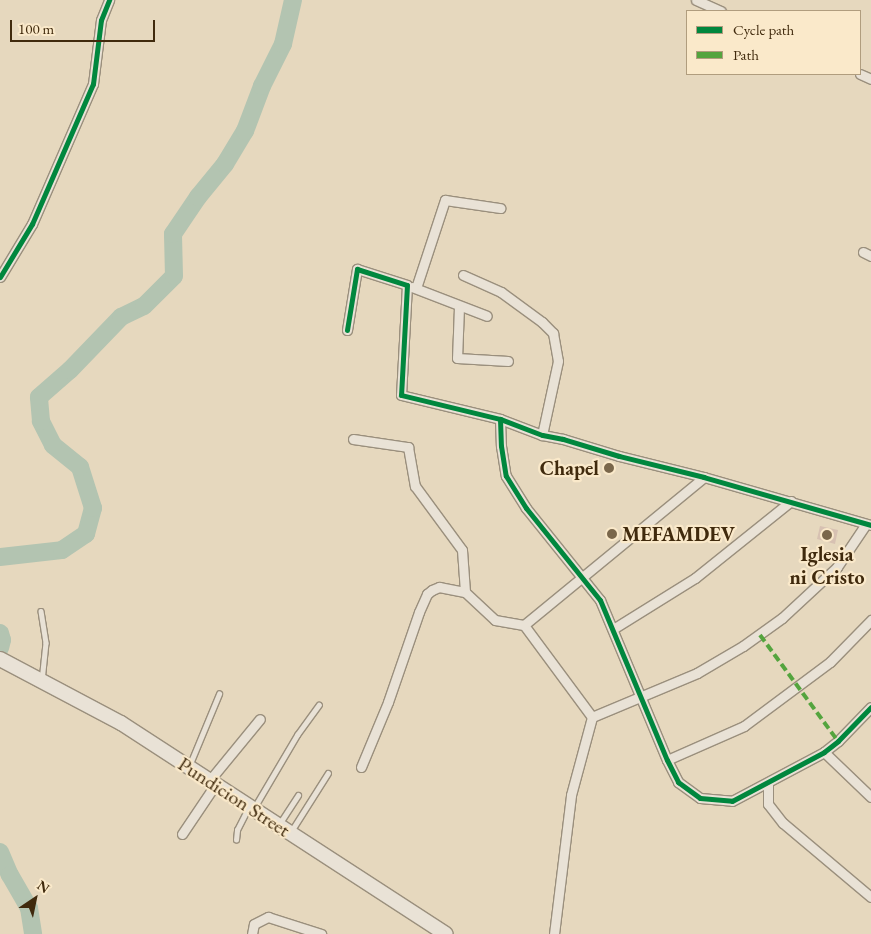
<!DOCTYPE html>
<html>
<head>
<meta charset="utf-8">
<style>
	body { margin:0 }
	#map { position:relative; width:871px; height:934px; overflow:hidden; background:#e6d8be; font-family:"EB Garamond",serif }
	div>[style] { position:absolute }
	.river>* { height:18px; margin:-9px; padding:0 9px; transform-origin:9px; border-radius:9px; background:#b3c4b1 }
	.building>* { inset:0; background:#d7c1b2 }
	.roads { filter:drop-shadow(1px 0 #9a8f7d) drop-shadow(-1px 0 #9a8f7d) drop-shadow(0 1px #9a8f7d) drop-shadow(0 -1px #9a8f7d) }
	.lane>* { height:4.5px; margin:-2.25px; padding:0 2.25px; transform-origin:2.25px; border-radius:2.25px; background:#e9e2d6 }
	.street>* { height:9px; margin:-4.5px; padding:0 4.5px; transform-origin:4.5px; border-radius:4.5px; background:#e9e2d6 }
	.secondary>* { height:14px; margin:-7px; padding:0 7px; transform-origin:7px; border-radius:7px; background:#e9e2d6 }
	.quiet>* { height:4px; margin-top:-2px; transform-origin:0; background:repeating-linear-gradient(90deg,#54a43e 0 8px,transparent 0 12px) }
	.cycleway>* { height:5px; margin:-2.5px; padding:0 2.5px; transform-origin:2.5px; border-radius:2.5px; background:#00873e }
	.dots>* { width:14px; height:14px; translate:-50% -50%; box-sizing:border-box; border:2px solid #fae9ca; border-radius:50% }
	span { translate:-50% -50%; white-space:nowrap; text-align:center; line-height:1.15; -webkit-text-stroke:4.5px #fae9ca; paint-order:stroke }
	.poi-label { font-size:20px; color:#402a0d; font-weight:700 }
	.right { translate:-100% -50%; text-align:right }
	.left { translate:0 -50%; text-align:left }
	.street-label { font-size:20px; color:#402a0d }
	.legend { position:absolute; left:686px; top:10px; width:175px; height:65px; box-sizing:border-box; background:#fae9ca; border:1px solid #b09d7e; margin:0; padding:6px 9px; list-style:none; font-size:15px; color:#402a0d }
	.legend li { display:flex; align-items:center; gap:10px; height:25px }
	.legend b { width:25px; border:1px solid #b09d7e }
	.north { position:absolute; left:10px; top:874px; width:50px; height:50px; -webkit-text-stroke:4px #fae9ca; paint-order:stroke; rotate:34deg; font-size:14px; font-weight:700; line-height:20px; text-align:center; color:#402a0d }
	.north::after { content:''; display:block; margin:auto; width:18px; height:22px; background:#402a0d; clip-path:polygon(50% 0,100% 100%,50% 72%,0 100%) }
	.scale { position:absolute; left:10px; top:20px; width:145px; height:22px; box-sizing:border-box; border:2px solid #402a0d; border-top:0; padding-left:6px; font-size:15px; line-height:18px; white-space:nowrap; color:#402a0d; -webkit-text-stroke:4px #fae9ca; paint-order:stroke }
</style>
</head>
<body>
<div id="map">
	<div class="river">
		<i style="left:0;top:557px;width:62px;rotate:-6.4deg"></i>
		<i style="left:62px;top:550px;width:29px;rotate:-34deg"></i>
		<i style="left:86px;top:534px;width:27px;rotate:-75deg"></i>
		<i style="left:93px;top:508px;width:43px;rotate:-107.6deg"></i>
		<i style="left:80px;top:467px;width:35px;rotate:-141deg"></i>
		<i style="left:53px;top:445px;width:27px;rotate:-117deg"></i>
		<i style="left:41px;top:421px;width:24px;rotate:-95deg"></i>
		<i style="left:39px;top:397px;width:41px;rotate:-41.1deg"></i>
		<i style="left:70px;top:370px;width:74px;rotate:-46.1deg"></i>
		<i style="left:121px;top:317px;width:25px;rotate:-26deg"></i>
		<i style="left:144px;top:306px;width:42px;rotate:-45deg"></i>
		<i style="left:174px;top:276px;width:42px;rotate:-91.4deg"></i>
		<i style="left:173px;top:234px;width:45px;rotate:-56deg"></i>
		<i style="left:198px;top:197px;width:43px;rotate:-50.7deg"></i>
		<i style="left:225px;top:164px;width:39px;rotate:-59deg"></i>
		<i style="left:245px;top:131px;width:48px;rotate:-69.3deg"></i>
		<i style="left:262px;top:86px;width:47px;rotate:-63.4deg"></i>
		<i style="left:283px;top:44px;width:45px;rotate:-77.2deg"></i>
		<i style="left:0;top:633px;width:7px;rotate:74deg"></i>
		<i style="left:2px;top:640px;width:8px;rotate:104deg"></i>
		<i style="left:0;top:852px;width:25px;rotate:67deg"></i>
		<i style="left:10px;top:875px;width:38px;rotate:60deg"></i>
		<i style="left:29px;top:908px;width:26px;rotate:81deg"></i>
	</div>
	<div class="building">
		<i style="clip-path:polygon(820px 526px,838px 530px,835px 544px,817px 539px)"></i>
	</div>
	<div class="roads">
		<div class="lane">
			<i style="left:41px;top:611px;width:32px;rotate:81deg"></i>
			<i style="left:46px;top:643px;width:36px;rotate:96deg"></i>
			<i style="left:190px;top:764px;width:76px;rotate:-67.5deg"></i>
			<i style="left:254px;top:808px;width:85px;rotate:-59.5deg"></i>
			<i style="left:297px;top:735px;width:37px;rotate:-54deg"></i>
			<i style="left:280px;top:823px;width:33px;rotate:-57deg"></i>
			<i style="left:292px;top:830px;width:67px;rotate:-57.7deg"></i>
			<i style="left:236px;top:840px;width:10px;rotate:-84deg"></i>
			<i style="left:237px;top:830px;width:25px;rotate:-63deg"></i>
		</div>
		<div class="street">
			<i style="left:696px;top:0;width:27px;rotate:24deg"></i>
			<i style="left:860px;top:74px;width:12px;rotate:24deg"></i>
			<i style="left:863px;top:252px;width:9px;rotate:27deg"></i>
			<i style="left:463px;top:275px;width:42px;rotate:24.1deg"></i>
			<i style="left:501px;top:292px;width:51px;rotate:36.2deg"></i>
			<i style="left:542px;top:322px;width:16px;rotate:45deg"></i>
			<i style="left:553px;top:333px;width:28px;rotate:80deg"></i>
			<i style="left:558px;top:361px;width:76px;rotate:102.2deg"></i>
			<i style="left:0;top:277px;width:62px;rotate:-58.9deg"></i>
			<i style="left:32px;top:224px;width:153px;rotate:-66.5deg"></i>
			<i style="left:93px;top:84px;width:64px;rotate:-82.9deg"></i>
			<i style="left:101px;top:20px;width:22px;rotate:-68deg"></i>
			<i style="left:412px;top:287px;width:80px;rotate:21.1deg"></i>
			<i style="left:416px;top:288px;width:93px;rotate:-71.8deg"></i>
			<i style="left:445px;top:200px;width:56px;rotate:8.3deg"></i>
			<i style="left:459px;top:307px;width:51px;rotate:92.2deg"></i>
			<i style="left:457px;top:358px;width:51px;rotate:3.4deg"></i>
			<i style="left:347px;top:330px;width:62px;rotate:-80.7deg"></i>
			<i style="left:357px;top:269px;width:52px;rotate:17.7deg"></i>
			<i style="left:407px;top:285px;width:110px;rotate:93.1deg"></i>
			<i style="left:401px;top:395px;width:102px;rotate:13.6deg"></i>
			<i style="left:353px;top:439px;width:56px;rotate:8.3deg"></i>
			<i style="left:408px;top:447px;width:40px;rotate:80deg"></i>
			<i style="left:415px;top:486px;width:79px;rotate:53.7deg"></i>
			<i style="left:462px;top:550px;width:42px;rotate:85.9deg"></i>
			<i style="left:871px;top:525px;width:174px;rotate:-164deg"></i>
			<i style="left:704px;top:477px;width:88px;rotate:-166.1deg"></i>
			<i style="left:619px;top:456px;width:59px;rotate:-163.1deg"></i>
			<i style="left:563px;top:439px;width:21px;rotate:-169deg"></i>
			<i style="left:542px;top:435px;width:45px;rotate:-159.1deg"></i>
			<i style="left:500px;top:419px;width:27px;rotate:88deg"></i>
			<i style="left:501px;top:446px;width:30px;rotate:81deg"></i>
			<i style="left:506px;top:476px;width:38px;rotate:58deg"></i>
			<i style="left:526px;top:508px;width:118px;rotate:51.2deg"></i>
			<i style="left:600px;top:600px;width:173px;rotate:67.3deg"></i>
			<i style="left:667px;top:760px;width:25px;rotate:63deg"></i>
			<i style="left:678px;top:782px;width:27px;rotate:36deg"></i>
			<i style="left:700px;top:798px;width:32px;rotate:5deg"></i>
			<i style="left:732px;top:801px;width:104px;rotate:-28deg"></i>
			<i style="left:824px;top:752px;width:18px;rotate:-38deg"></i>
			<i style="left:838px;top:741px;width:47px;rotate:-45.9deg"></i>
			<i style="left:613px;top:629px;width:97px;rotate:-31.9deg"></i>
			<i style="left:695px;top:578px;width:123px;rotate:-38.7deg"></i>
			<i style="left:592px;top:717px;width:114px;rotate:-126.5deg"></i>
			<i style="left:524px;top:625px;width:233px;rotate:-39.4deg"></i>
			<i style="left:824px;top:752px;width:65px;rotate:43.8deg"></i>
			<i style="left:667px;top:760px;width:84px;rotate:-23.8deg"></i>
			<i style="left:744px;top:726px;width:107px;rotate:-36.7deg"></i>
			<i style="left:830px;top:662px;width:59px;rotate:-45.7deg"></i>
			<i style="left:361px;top:767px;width:70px;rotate:-67.4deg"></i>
			<i style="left:388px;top:702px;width:95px;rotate:-71deg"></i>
			<i style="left:419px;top:612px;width:20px;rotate:-66deg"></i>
			<i style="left:427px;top:594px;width:6px;rotate:-39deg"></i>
			<i style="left:432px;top:590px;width:8px;rotate:-23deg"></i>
			<i style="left:439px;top:587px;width:26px;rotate:11deg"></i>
			<i style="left:465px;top:592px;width:41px;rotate:43deg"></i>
			<i style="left:495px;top:620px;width:29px;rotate:10deg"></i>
			<i style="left:209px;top:781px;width:80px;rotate:-50.6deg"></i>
			<i style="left:768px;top:784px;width:20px;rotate:90deg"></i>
			<i style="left:768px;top:804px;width:24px;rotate:52deg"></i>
			<i style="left:783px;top:823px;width:115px;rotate:40.1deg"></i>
			<i style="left:182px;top:834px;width:59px;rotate:-56deg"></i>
			<i style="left:252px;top:934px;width:10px;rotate:-79deg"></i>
			<i style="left:254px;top:924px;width:16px;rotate:-27deg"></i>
			<i style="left:268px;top:917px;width:56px;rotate:17.8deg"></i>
			<i style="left:554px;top:934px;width:140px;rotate:-83deg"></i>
			<i style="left:571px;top:795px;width:81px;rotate:-74.9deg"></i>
			<i style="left:592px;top:717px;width:114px;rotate:-22.7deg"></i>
			<i style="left:697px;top:673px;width:53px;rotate:-30.4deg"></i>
			<i style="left:743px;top:646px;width:48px;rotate:-35.7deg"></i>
			<i style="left:782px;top:618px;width:75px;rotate:-42.8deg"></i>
			<i style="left:837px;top:567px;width:52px;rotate:-56deg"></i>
		</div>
		<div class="secondary">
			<i style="left:0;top:659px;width:137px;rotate:27.9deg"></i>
			<i style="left:121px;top:723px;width:387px;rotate:33deg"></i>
		</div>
	</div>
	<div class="quiet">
		<i style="left:760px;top:635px;width:132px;rotate:53.7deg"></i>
	</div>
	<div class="cycleway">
		<i style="left:0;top:277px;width:62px;rotate:-58.9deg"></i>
		<i style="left:32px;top:224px;width:153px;rotate:-66.5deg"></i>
		<i style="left:93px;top:84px;width:64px;rotate:-82.9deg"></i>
		<i style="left:101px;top:20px;width:22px;rotate:-68deg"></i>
		<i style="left:347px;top:330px;width:62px;rotate:-80.7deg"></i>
		<i style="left:357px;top:269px;width:52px;rotate:17.7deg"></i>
		<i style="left:407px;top:285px;width:110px;rotate:93.1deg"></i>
		<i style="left:401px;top:395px;width:102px;rotate:13.6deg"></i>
		<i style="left:871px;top:525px;width:174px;rotate:-164deg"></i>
		<i style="left:704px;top:477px;width:88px;rotate:-166.1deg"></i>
		<i style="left:619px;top:456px;width:59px;rotate:-163.1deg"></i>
		<i style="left:563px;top:439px;width:21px;rotate:-169deg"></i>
		<i style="left:542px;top:435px;width:45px;rotate:-159.1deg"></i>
		<i style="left:500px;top:419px;width:27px;rotate:88deg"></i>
		<i style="left:501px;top:446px;width:30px;rotate:81deg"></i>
		<i style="left:506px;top:476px;width:38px;rotate:58deg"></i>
		<i style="left:526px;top:508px;width:118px;rotate:51.2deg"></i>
		<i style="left:600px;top:600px;width:173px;rotate:67.3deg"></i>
		<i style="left:667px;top:760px;width:25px;rotate:63deg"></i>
		<i style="left:678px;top:782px;width:27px;rotate:36deg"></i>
		<i style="left:700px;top:798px;width:32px;rotate:5deg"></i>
		<i style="left:732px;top:801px;width:104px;rotate:-28deg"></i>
		<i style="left:824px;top:752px;width:18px;rotate:-38deg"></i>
		<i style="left:838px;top:741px;width:47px;rotate:-45.9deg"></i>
	</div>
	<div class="dots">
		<i style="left:609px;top:468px;background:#7a674b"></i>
		<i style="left:612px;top:534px;background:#7a674b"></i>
		<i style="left:827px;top:535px;background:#7a674b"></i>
	</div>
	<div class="poi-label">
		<span class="right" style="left:599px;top:468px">Chapel</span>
		<span class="left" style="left:622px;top:534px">MEFAMDEV</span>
		<span style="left:827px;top:566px">Iglesia<br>ni Cristo</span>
	</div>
	<div class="street-label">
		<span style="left:234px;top:797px;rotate:33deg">Pundicion Street</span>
	</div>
	<ul class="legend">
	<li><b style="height:6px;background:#00873e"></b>Cycle path</li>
	<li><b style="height:6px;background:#54a43e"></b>Path</li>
	</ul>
	<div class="north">N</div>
	<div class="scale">100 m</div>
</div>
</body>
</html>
